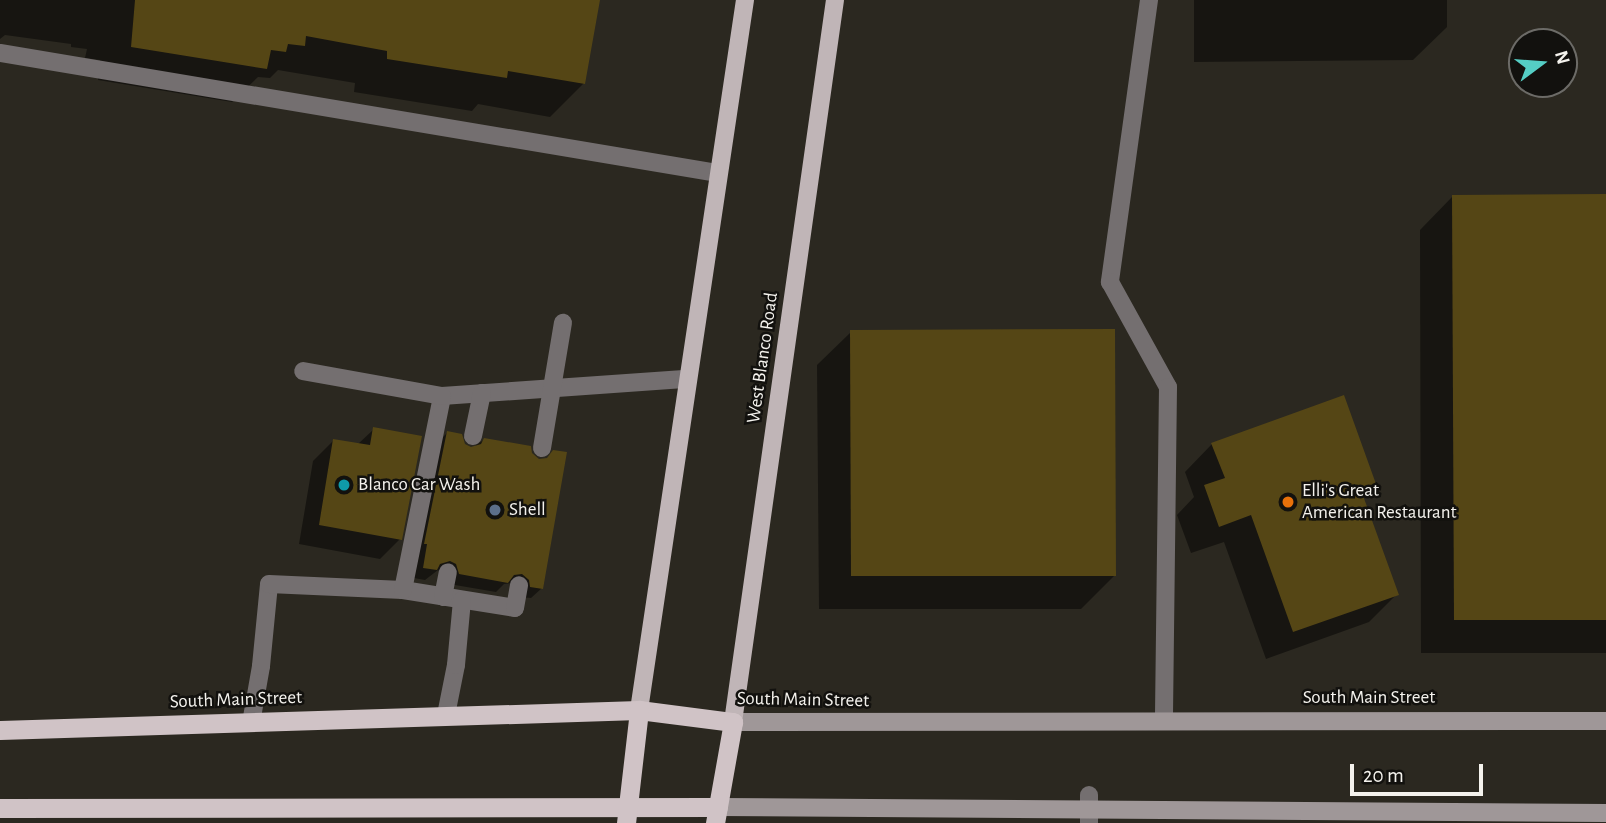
<!DOCTYPE html>
<html>
<head>
<meta charset="utf-8">
<style>
	body { margin:0 }
	#map { position:relative; width:1606px; height:823px; overflow:hidden; background:#2b2820; font-family:"Alegreya Sans",sans-serif }
	div>[style] { position:absolute }
	.shadow>* { inset:0; background:#0007 }
	.building>* { inset:0; background:#554615 }
	.service>* { height:18px; margin:-9px; padding:0 9px; transform-origin:9px; border-radius:9px; background:#746f70 }
	.secondary>* { height:18px; margin:-9px; padding:0 9px; transform-origin:9px; border-radius:9px; background:#9f9798 }
	.primary>* { height:18px; margin:-9px; padding:0 9px; transform-origin:9px; border-radius:9px; background:#c0b5b7 }
	.trunk>* { height:19px; margin:-9.5px; padding:0 9.5px; transform-origin:9.5px; border-radius:9.5px; background:#d0c3c6 }
	.dots>* { width:19px; height:19px; translate:-50% -50%; box-sizing:border-box; border:4px solid #12110e; border-radius:50% }
	span { translate:-50% -50%; white-space:nowrap; text-align:center; line-height:1.15; -webkit-text-stroke:5px #12110e; paint-order:stroke }
	.street-label { font-size:19px; color:#f4f2ed }
	.poi-label { font-size:19px; color:#f4f2ed }
	.left { translate:0 -50%; text-align:left }
	.north { position:absolute; left:1508px; top:28px; width:70px; height:70px; box-sizing:border-box; background:#12110e; border:2px solid #6c6b67; border-radius:50%; rotate:74deg; font-size:19px; font-weight:700; line-height:28px; text-align:center; color:#f4f2ed }
	.north::after { content:''; display:block; margin:auto; width:24px; height:32px; background:#55cec5; clip-path:polygon(50% 0,100% 100%,50% 72%,0 100%) }
	.scale { position:absolute; left:1350px; top:764px; width:133px; height:32px; box-sizing:border-box; border:4px solid #f4f2ed; border-top:0; padding-left:9px; font-size:21px; line-height:24px; white-space:nowrap; color:#f4f2ed; -webkit-text-stroke:5px #12110e; paint-order:stroke }
</style>
</head>
<body>
<div id="map">
	<div class="shadow">
		<i style="clip-path:polygon(0 0,598px 0,584px 83px,550px 117px,478px 104px,472px 111px,354px 92px,355px 83px,278px 70px,270px 78px,258px 77px,232px 102px,98px 80px,100px 60px,85px 58px,87px 49px,71px 47px,71px 44px,5px 35px,0 39px)"></i>
		<i style="clip-path:polygon(1194px 0,1447px 0,1447px 27px,1413px 60px,1194px 62px)"></i>
		<i style="clip-path:polygon(1453px 196px,1606px 196px,1606px 653px,1421px 653px,1420px 230px)"></i>
		<i style="clip-path:polygon(851px 332px,1115px 575px,1081px 609px,819px 609px,817px 365px)"></i>
		<i style="clip-path:polygon(374px 429px,400px 539px,380px 559px,299px 544px,313px 461px,333px 441px,357px 445px)"></i>
		<i style="clip-path:polygon(447px 433px,471px 449px,485px 439px,542px 588px,531px 598px,521px 597px,511px 583px,504px 584px,496px 592px,449px 584px,446px 574px,438px 570px,425px 580px,414px 578px,437px 443px)"></i>
		<i style="clip-path:polygon(1212px 444px,1374px 484px,1362px 496px,1397px 594px,1369px 622px,1266px 659px,1224px 542px,1191px 553px,1177px 515px,1194px 497px,1185px 472px)"></i>
	</div>
	<div class="building">
		<i style="clip-path:polygon(135px 0,600px 0,585px 84px,508px 71px,507px 78px,387px 59px,387px 51px,306px 36px,305px 46px,288px 44px,286px 52px,271px 50px,267px 69px,131px 47px)"></i>
		<i style="clip-path:polygon(1606px 194px,1606px 620px,1454px 620px,1452px 195px)"></i>
		<i style="clip-path:polygon(1115px 329px,1116px 576px,851px 576px,850px 330px)"></i>
		<i style="clip-path:polygon(1344px 395px,1376px 484px,1361px 490px,1399px 595px,1293px 632px,1251px 515px,1219px 527px,1204px 485px,1225px 478px,1211px 443px)"></i>
		<i style="clip-path:polygon(373px 427px,422px 436px,402px 540px,319px 525px,333px 439px,370px 445px)"></i>
		<i style="clip-path:polygon(447px 431px,462px 434px,465px 444px,471px 447px,481px 444px,484px 438px,531px 446px,532px 453px,539px 459px,547px 458px,553px 450px,567px 452px,543px 589px,530px 587px,529px 580px,522px 574px,514px 575px,508px 583px,459px 574px,456px 564px,450px 561px,440px 564px,437px 570px,423px 568px,427px 544px,424px 544px)"></i>
	</div>
	<div class="service">
		<i style="left:1149px;top:0;width:285px;rotate:97.9deg"></i>
		<i style="left:1110px;top:282px;width:120px;rotate:61.1deg"></i>
		<i style="left:1168px;top:387px;width:333px;rotate:90.7deg"></i>
		<i style="left:0;top:53px;width:728px;rotate:9.49deg"></i>
		<i style="left:442px;top:396px;width:246px;rotate:-4deg"></i>
		<i style="left:473px;top:436px;width:44px;rotate:-78.2deg"></i>
		<i style="left:542px;top:448px;width:127px;rotate:-80.5deg"></i>
		<i style="left:403px;top:590px;width:113px;rotate:9.1deg"></i>
		<i style="left:515px;top:608px;width:23px;rotate:-80deg"></i>
		<i style="left:443px;top:597px;width:25px;rotate:-79deg"></i>
		<i style="left:446px;top:715px;width:51px;rotate:-78.7deg"></i>
		<i style="left:456px;top:665px;width:65px;rotate:-84.7deg"></i>
		<i style="left:251px;top:723px;width:58px;rotate:-80deg"></i>
		<i style="left:261px;top:666px;width:82px;rotate:-84.4deg"></i>
		<i style="left:269px;top:584px;width:134px;rotate:2.6deg"></i>
		<i style="left:403px;top:590px;width:198px;rotate:-78.6deg"></i>
		<i style="left:442px;top:396px;width:141px;rotate:-169.8deg"></i>
		<i style="left:1089px;top:823px;width:28px;rotate:-90deg"></i>
	</div>
	<div class="secondary">
		<i style="left:733px;top:722px;width:873px;rotate:-0.07deg"></i>
		<i style="left:718px;top:807px;width:888px;rotate:0.39deg"></i>
	</div>
	<div class="primary">
		<i style="left:639px;top:710px;width:718px;rotate:-81.51deg"></i>
		<i style="left:733px;top:722px;width:729px;rotate:-81.96deg"></i>
	</div>
	<div class="trunk">
		<i style="left:0;top:730px;width:639px;rotate:-1.79deg"></i>
		<i style="left:639px;top:710px;width:95px;rotate:7.3deg"></i>
		<i style="left:733px;top:722px;width:103px;rotate:100.1deg"></i>
		<i style="left:0;top:808px;width:718px;rotate:-0.08deg"></i>
		<i style="left:626px;top:823px;width:114px;rotate:-83.4deg"></i>
	</div>
	<div class="dots">
		<i style="left:344px;top:485px;background:#0f9aa8"></i>
		<i style="left:1288px;top:502px;background:#e8710a"></i>
		<i style="left:495px;top:510px;background:#5c6f8a"></i>
	</div>
	<div class="street-label">
		<span style="left:763px;top:358px;rotate:-82deg">West Blanco Road</span>
		<span style="left:1369px;top:698px">South Main Street</span>
		<span style="left:236px;top:700px;rotate:-2deg">South Main Street</span>
		<span style="left:803px;top:700px;rotate:1deg">South Main Street</span>
	</div>
	<div class="poi-label">
		<span class="left" style="left:358px;top:485px">Blanco Car Wash</span>
		<span class="left" style="left:1302px;top:502px">Elli's Great<br>American Restaurant</span>
		<span class="left" style="left:509px;top:510px">Shell</span>
	</div>
	<div class="north">N</div>
	<div class="scale">20 m</div>
</div>
</body>
</html>
